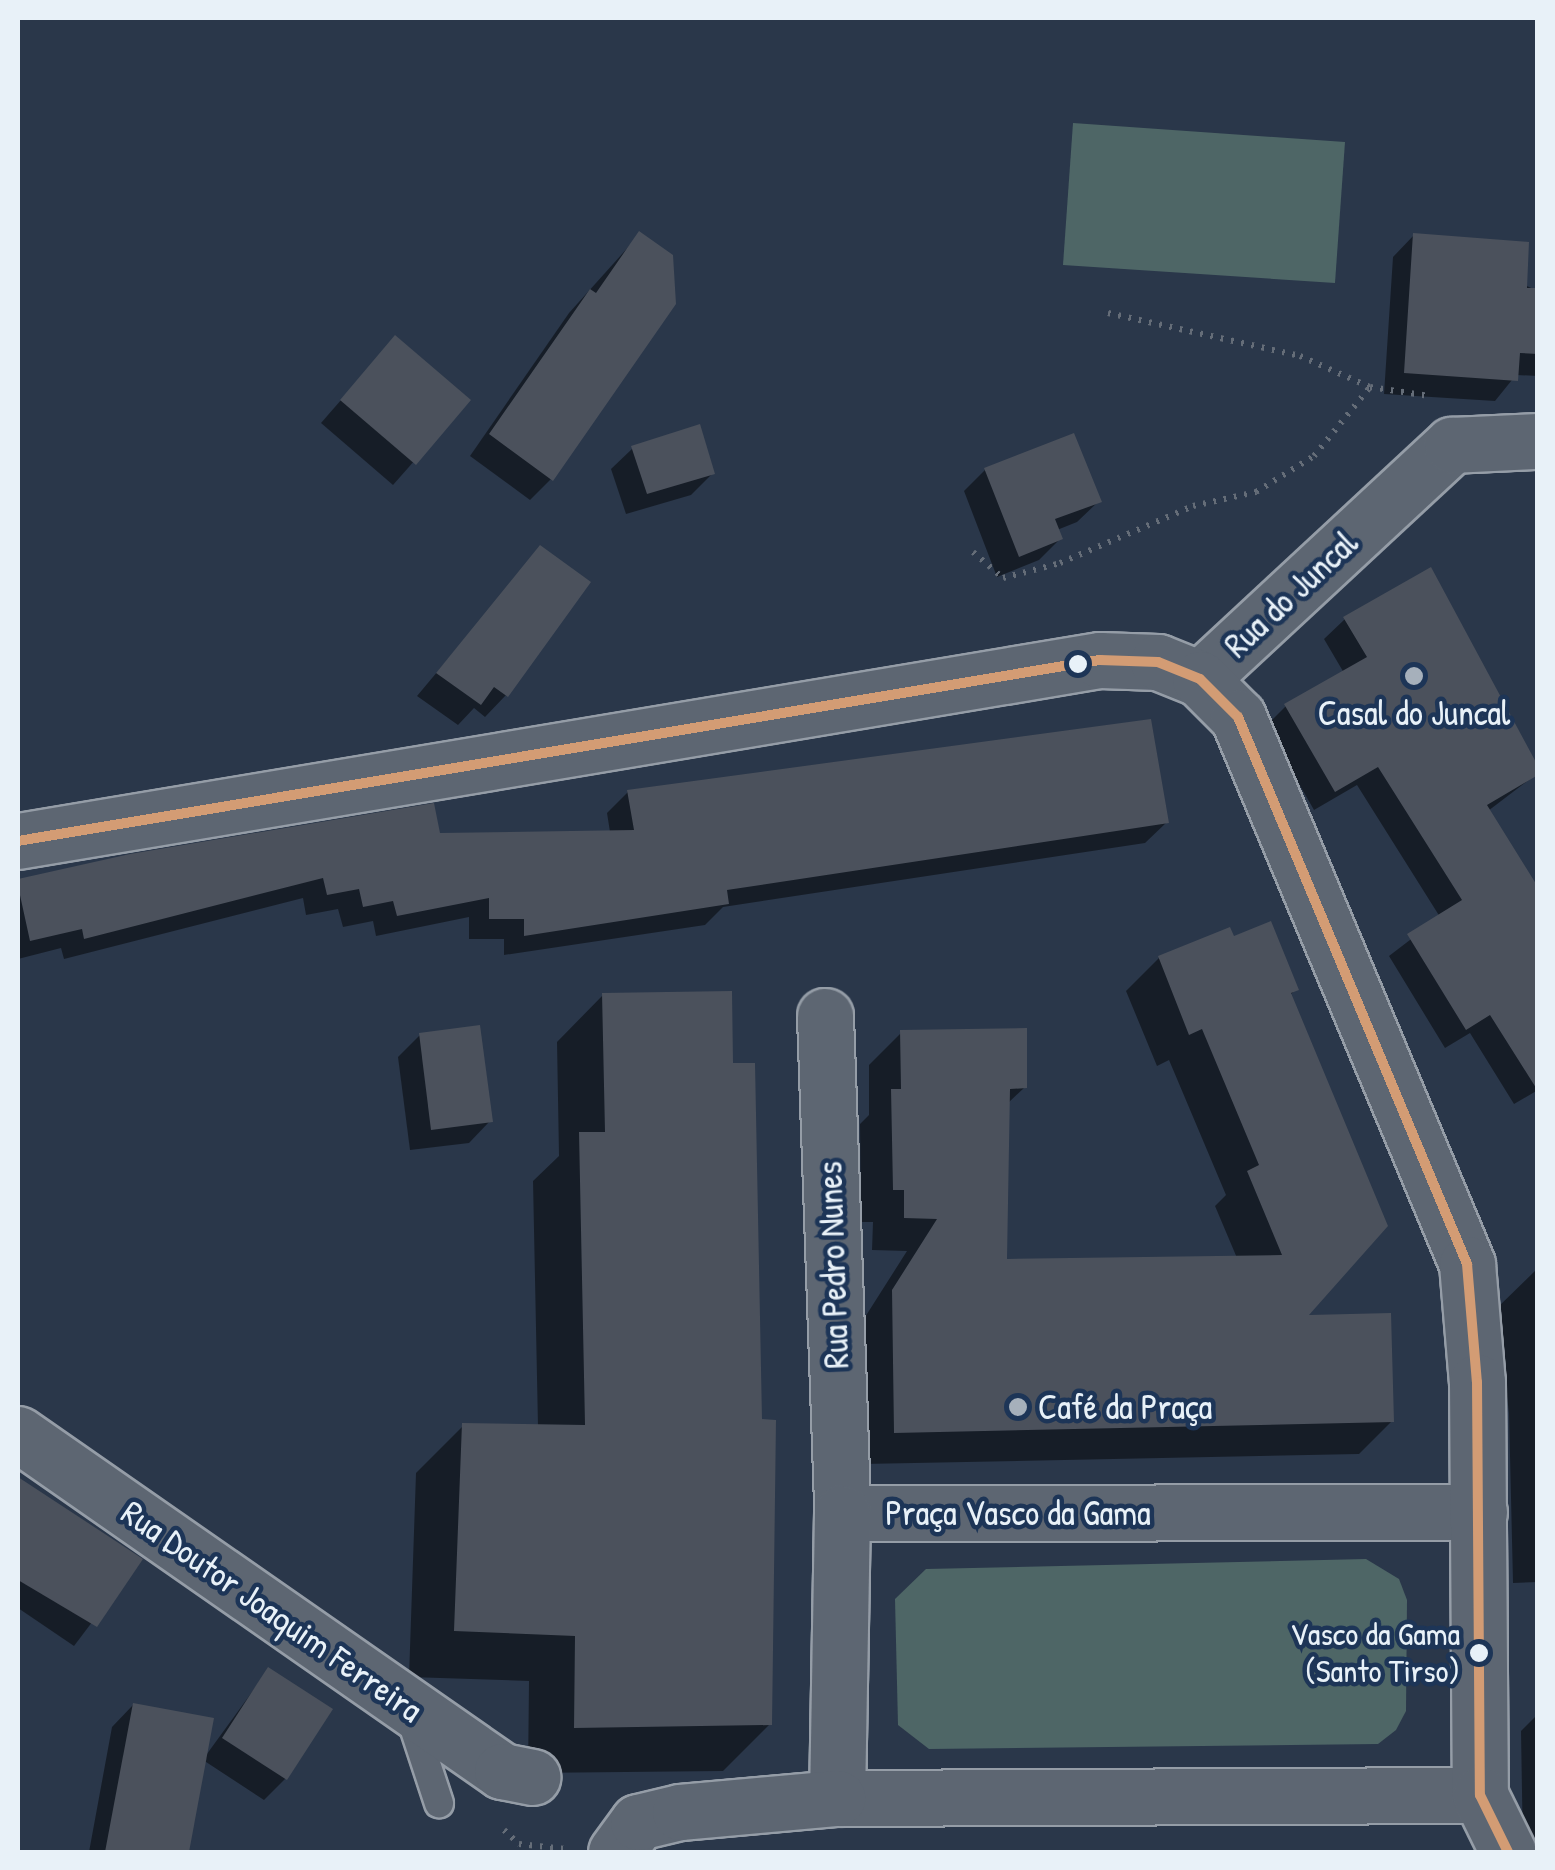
<!DOCTYPE html>
<html>
<head>
<meta charset="utf-8">
<style>
	body { margin:0 }
	#map { position:relative; width:1555px; height:1870px; overflow:hidden; background:#2a374a; font-family:"Patrick Hand",sans-serif }
	div>[style] { position:absolute }
	.green>* { inset:0; background:#4e6666 }
	.shadow>* { inset:0; background:#0007 }
	.building>* { inset:0; background:#4b515c }
	.path>* { height:6px; margin-top:-3px; transform-origin:0; background:repeating-linear-gradient(90deg,#656d78 0 2.5px,transparent 0 10.5px) }
	.roads { filter:drop-shadow(2px 0 #959da7) drop-shadow(-2px 0 #959da7) drop-shadow(0 2px #959da7) drop-shadow(0 -2px #959da7) }
	.service>* { height:28px; margin:-14px; padding:0 14px; transform-origin:14px; border-radius:14px; background:#5d6672 }
	.minor>* { height:55px; margin:-27.5px; padding:0 27.5px; transform-origin:27.5px; border-radius:27.5px; background:#5d6672 }
	.tertiary>* { height:55px; margin:-27.5px; padding:0 27.5px; transform-origin:27.5px; border-radius:27.5px; background:#5d6672 }
	.bus-1>* { height:10px; margin:-5px; padding:0 5px; transform-origin:5px; border-radius:5px; background:#d39c74 }
	.dots>* { width:28px; height:28px; translate:-50% -50%; box-sizing:border-box; border:5px solid #1d3557; border-radius:50% }
	span { translate:-50% -50%; white-space:nowrap; text-align:center; line-height:1.15; -webkit-text-stroke:9px #1d3557; paint-order:stroke }
	.bus-label { font-size:32px; color:#e8f1f8 }
	.right { translate:-100% -50%; text-align:right }
	.street-label { font-size:35px; color:#e8f1f8 }
	.poi-label { font-size:35px; color:#e8f1f8 }
	.left { translate:0 -50%; text-align:left }
	.frame { position:absolute; inset:0; border:20px solid #e8f1f8; pointer-events:none }
</style>
</head>
<body>
<div id="map">
	<div class="green">
		<i style="clip-path:polygon(1073px 123px,1345px 142px,1335px 283px,1063px 265px)"></i>
		<i style="clip-path:polygon(1366px 1559px,1399px 1579px,1407px 1600px,1406px 1711px,1396px 1730px,1378px 1744px,929px 1749px,898px 1725px,895px 1599px,926px 1569px)"></i>
	</div>
	<div class="shadow">
		<i style="clip-path:polygon(640px 234px,551px 479px,530px 500px,470px 456px,569px 313px)"></i>
		<i style="clip-path:polygon(1414px 235px,1538px 291px,1538px 376px,1516px 375px,1495px 401px,1384px 394px,1393px 257px)"></i>
		<i style="clip-path:polygon(395px 338px,468px 400px,393px 485px,321px 423px)"></i>
		<i style="clip-path:polygon(633px 448px,712px 474px,691px 495px,626px 514px,611px 469px)"></i>
		<i style="clip-path:polygon(985px 470px,1099px 501px,1077px 522px,1057px 530px,1060px 539px,1039px 560px,997px 577px,964px 491px)"></i>
		<i style="clip-path:polygon(541px 548px,506px 695px,485px 717px,474px 708px,458px 725px,417px 696px)"></i>
		<i style="clip-path:polygon(1345px 619px,1538px 773px,1488px 811px,1538px 1090px,1514px 1104px,1470px 1033px,1445px 1048px,1389px 956px,1440px 917px,1357px 785px,1314px 810px,1266px 726px,1286px 706px,1344px 673px,1324px 639px)"></i>
		<i style="clip-path:polygon(628px 792px,1167px 822px,1145px 843px,723px 907px,705px 925px,504px 955px,504px 939px,469px 939px,469px 917px,376px 936px,373px 921px,343px 927px,338px 909px,306px 915px,303px 898px,64px 959px,61px 948px,18px 959px,18px 882px,432px 806px,438px 835px,610px 832px,607px 813px)"></i>
		<i style="clip-path:polygon(1233px 939px,1296px 989px,1290px 995px,1304px 1318px,1392px 1421px,1359px 1454px,863px 1464px,860px 1325px,907px 1251px,872px 1250px,873px 1222px,861px 1222px,860px 1124px,869px 1115px,869px 1065px,902px 1032px,1025px 1087px,1007px 1104px,1004px 1262px,1237px 1258px,1215px 1206px,1226px 1195px,1169px 1060px,1157px 1066px,1126px 991px,1159px 958px)"></i>
		<i style="clip-path:polygon(603px 995px,731px 1065px,770px 1724px,723px 1771px,528px 1773px,529px 1681px,409px 1677px,416px 1473px,463px 1426px,538px 1427px,533px 1181px,559px 1156px,557px 1042px)"></i>
		<i style="clip-path:polygon(420px 1035px,490px 1121px,469px 1143px,410px 1150px,398px 1057px)"></i>
		<i style="clip-path:polygon(1538px 1268px,1538px 1582px,1513px 1583px,1509px 1413px,1496px 1309px)"></i>
		<i style="clip-path:polygon(18px 1479px,139px 1560px,74px 1646px,18px 1608px)"></i>
		<i style="clip-path:polygon(268px 1670px,285px 1779px,264px 1800px,203px 1760px,186px 1852px,89px 1852px,112px 1727px,133px 1705px,204px 1758px)"></i>
		<i style="clip-path:polygon(1538px 1714px,1538px 1852px,1523px 1852px,1521px 1731px)"></i>
	</div>
	<div class="building">
		<i style="clip-path:polygon(639px 231px,673px 255px,676px 304px,553px 481px,489px 434px,590px 289px,596px 293px)"></i>
		<i style="clip-path:polygon(1413px 233px,1529px 242px,1527px 288px,1538px 288px,1538px 354px,1520px 353px,1518px 381px,1404px 373px)"></i>
		<i style="clip-path:polygon(395px 335px,471px 400px,416px 465px,340px 400px)"></i>
		<i style="clip-path:polygon(700px 424px,715px 474px,647px 494px,631px 446px)"></i>
		<i style="clip-path:polygon(1074px 433px,1102px 502px,1055px 519px,1063px 539px,1019px 557px,984px 468px)"></i>
		<i style="clip-path:polygon(540px 545px,591px 582px,508px 697px,494px 687px,481px 705px,436px 673px)"></i>
		<i style="clip-path:polygon(1431px 567px,1538px 766px,1538px 775px,1487px 805px,1538px 887px,1538px 1091px,1490px 1015px,1466px 1030px,1407px 934px,1462px 900px,1378px 767px,1335px 792px,1284px 704px,1367px 657px,1343px 617px)"></i>
		<i style="clip-path:polygon(1151px 719px,1169px 823px,727px 890px,729px 904px,524px 936px,524px 919px,489px 919px,489px 898px,397px 916px,393px 901px,363px 907px,359px 889px,327px 895px,323px 878px,84px 939px,82px 929px,30px 941px,18px 886px,18px 879px,130px 854px,434px 803px,440px 833px,634px 830px,627px 790px)"></i>
		<i style="clip-path:polygon(1271px 921px,1299px 990px,1291px 993px,1388px 1226px,1309px 1315px,1391px 1313px,1394px 1422px,894px 1433px,892px 1290px,937px 1219px,904px 1218px,904px 1190px,893px 1190px,891px 1089px,901px 1089px,900px 1030px,1027px 1028px,1027px 1088px,1010px 1089px,1007px 1259px,1282px 1255px,1247px 1171px,1259px 1165px,1202px 1029px,1189px 1035px,1158px 956px,1230px 927px,1234px 936px)"></i>
		<i style="clip-path:polygon(732px 991px,733px 1063px,755px 1063px,762px 1419px,776px 1420px,772px 1725px,574px 1728px,575px 1636px,454px 1631px,462px 1423px,585px 1425px,579px 1132px,605px 1132px,602px 993px)"></i>
		<i style="clip-path:polygon(480px 1025px,493px 1122px,431px 1130px,419px 1033px)"></i>
		<i style="clip-path:polygon(18px 1477px,143px 1559px,97px 1627px,18px 1580px)"></i>
		<i style="clip-path:polygon(268px 1667px,333px 1709px,287px 1780px,222px 1738px)"></i>
		<i style="clip-path:polygon(133px 1703px,214px 1718px,189px 1852px,105px 1852px)"></i>
	</div>
	<div class="path">
		<i style="left:1108px;top:313px;width:197px;rotate:12.6deg"></i>
		<i style="left:1300px;top:356px;width:77px;rotate:23.9deg"></i>
		<i style="left:973px;top:552px;width:40px;rotate:41deg"></i>
		<i style="left:1003px;top:578px;width:59px;rotate:-14.7deg"></i>
		<i style="left:1060px;top:563px;width:145px;rotate:-23.2deg"></i>
		<i style="left:1193px;top:506px;width:65px;rotate:-12.5deg"></i>
		<i style="left:1256px;top:492px;width:68px;rotate:-31.8deg"></i>
		<i style="left:1314px;top:456px;width:89px;rotate:-50.9deg"></i>
		<i style="left:1370px;top:387px;width:60px;rotate:8.7deg"></i>
		<i style="left:504px;top:1830px;width:21px;rotate:43deg"></i>
		<i style="left:519px;top:1844px;width:47px;rotate:6.1deg"></i>
	</div>
	<div class="roads">
		<div class="service">
			<i style="left:410px;top:1715px;width:93px;rotate:71.8deg"></i>
		</div>
		<div class="minor">
			<i style="left:1200px;top:679px;width:344px;rotate:-42.9deg"></i>
			<i style="left:1452px;top:445px;width:86px;rotate:-2.7deg"></i>
			<i style="left:825px;top:1016px;width:497px;rotate:88deg"></i>
			<i style="left:18px;top:1434px;width:590px;rotate:34.85deg"></i>
			<i style="left:502px;top:1771px;width:31px;rotate:11deg"></i>
			<i style="left:1479px;top:1512px;width:637px;rotate:179.91deg"></i>
			<i style="left:842px;top:1513px;width:285px;rotate:91deg"></i>
			<i style="left:837px;top:1798px;width:643px;rotate:-0.27deg"></i>
			<i style="left:616px;top:1852px;width:37px;rotate:-54deg"></i>
			<i style="left:638px;top:1822px;width:43px;rotate:-13.4deg"></i>
			<i style="left:680px;top:1812px;width:158px;rotate:-5.1deg"></i>
		</div>
		<div class="tertiary">
			<i style="left:18px;top:841px;width:1097px;rotate:-9.5deg"></i>
			<i style="left:1100px;top:660px;width:58px;rotate:2deg"></i>
			<i style="left:1158px;top:662px;width:45px;rotate:22deg"></i>
			<i style="left:1200px;top:679px;width:54px;rotate:45deg"></i>
			<i style="left:1238px;top:717px;width:593px;rotate:67.28deg"></i>
			<i style="left:1467px;top:1264px;width:118px;rotate:85.2deg"></i>
			<i style="left:1477px;top:1382px;width:413px;rotate:89.6deg"></i>
			<i style="left:1480px;top:1795px;width:64px;rotate:63.8deg"></i>
		</div>
	</div>
	<div class="bus-1">
		<i style="left:18px;top:841px;width:1097px;rotate:-9.5deg"></i>
		<i style="left:1100px;top:660px;width:58px;rotate:2deg"></i>
		<i style="left:1158px;top:662px;width:45px;rotate:22deg"></i>
		<i style="left:1200px;top:679px;width:54px;rotate:45deg"></i>
		<i style="left:1238px;top:717px;width:593px;rotate:67.28deg"></i>
		<i style="left:1467px;top:1264px;width:118px;rotate:85.2deg"></i>
		<i style="left:1477px;top:1382px;width:413px;rotate:89.6deg"></i>
		<i style="left:1480px;top:1795px;width:64px;rotate:63.8deg"></i>
	</div>
	<div class="dots">
		<i style="left:1078px;top:664px;background:#e8f1f8"></i>
		<i style="left:1414px;top:676px;background:#a6b0bb"></i>
		<i style="left:1018px;top:1407px;background:#a6b0bb"></i>
		<i style="left:1479px;top:1653px;background:#e8f1f8"></i>
	</div>
	<div class="bus-label">
		<span class="right" style="left:1460px;top:1653px">Vasco da Gama<br>(Santo Tirso)</span>
	</div>
	<div class="street-label">
		<span style="left:1291px;top:594px;rotate:-43deg">Rua do Juncal</span>
		<span style="left:833px;top:1265px;rotate:-92deg">Rua Pedro Nunes</span>
		<span style="left:1018px;top:1513px">Praça Vasco da Gama</span>
		<span style="left:272px;top:1611px;rotate:35deg">Rua Doutor Joaquim Ferreira</span>
	</div>
	<div class="poi-label">
		<span style="left:1414px;top:713px">Casal do Juncal</span>
		<span class="left" style="left:1038px;top:1407px">Café da Praça</span>
	</div>
	<div class="frame"></div>
</div>
</body>
</html>
